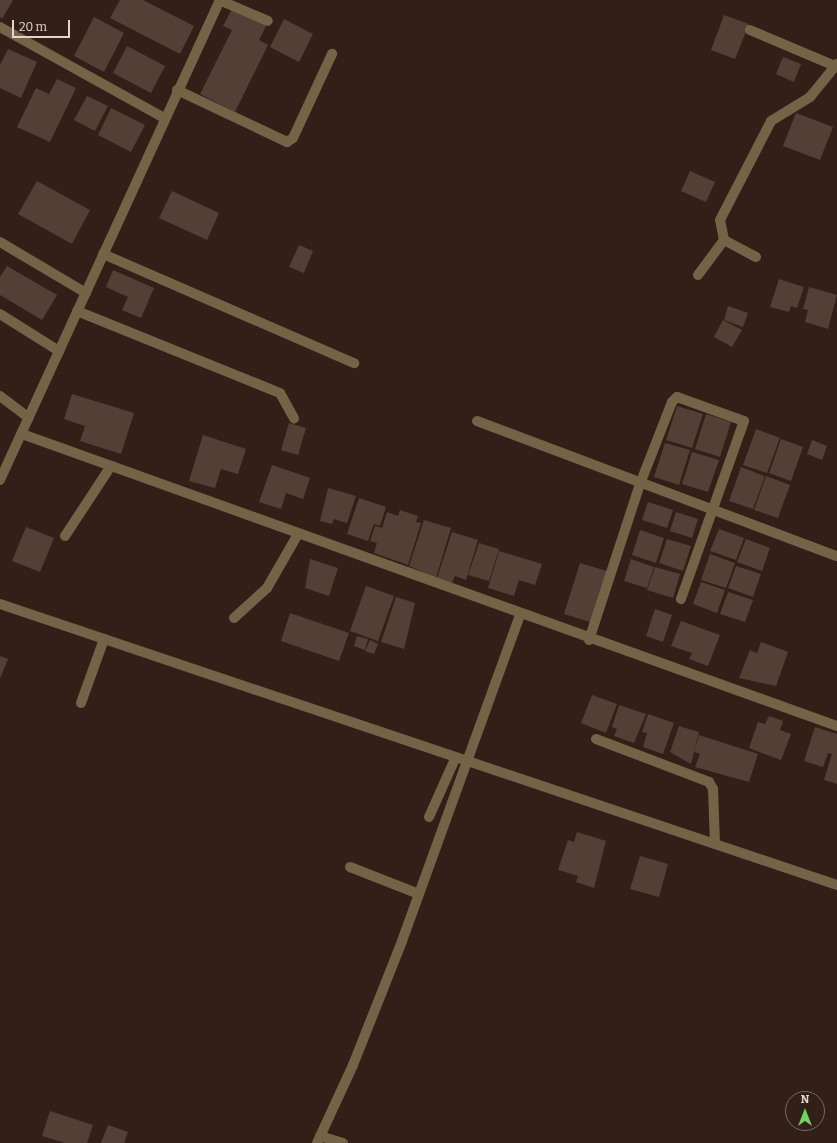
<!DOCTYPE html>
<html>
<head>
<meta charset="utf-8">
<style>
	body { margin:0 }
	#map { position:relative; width:837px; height:1143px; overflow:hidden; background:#321f17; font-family:Bitter,serif }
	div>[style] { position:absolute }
	.building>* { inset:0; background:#543f37 }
	.minor>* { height:10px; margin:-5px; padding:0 5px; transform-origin:5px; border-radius:5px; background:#746347 }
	span { translate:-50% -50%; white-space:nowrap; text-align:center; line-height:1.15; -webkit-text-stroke:3px #321f17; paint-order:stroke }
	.north { position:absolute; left:785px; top:1091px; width:40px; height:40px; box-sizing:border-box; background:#321f17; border:1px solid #786861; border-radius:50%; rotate:0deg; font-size:11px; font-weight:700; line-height:16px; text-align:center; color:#e2d5d0 }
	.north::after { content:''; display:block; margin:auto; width:14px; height:18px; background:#6ed361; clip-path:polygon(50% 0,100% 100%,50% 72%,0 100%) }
	.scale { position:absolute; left:12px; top:20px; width:58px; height:18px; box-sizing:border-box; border:2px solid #e2d5d0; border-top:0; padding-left:5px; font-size:12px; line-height:14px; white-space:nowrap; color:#e2d5d0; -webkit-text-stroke:3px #321f17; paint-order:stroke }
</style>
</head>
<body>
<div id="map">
	<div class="building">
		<i style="clip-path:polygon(0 0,13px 0,2px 19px,0 17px)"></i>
		<i style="clip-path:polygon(120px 0,143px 0,194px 26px,180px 54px,110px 18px)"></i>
		<i style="clip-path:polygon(233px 7px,267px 24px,259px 40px,268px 45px,235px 112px,200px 94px,232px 30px,223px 26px)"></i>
		<i style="clip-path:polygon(724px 15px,749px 24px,735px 59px,711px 50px)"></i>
		<i style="clip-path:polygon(94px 17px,124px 33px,104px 72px,74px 56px)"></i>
		<i style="clip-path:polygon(284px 19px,313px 34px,299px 62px,270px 47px)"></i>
		<i style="clip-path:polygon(127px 46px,165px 66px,151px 93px,113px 73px)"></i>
		<i style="clip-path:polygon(8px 49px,37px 62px,21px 98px,0 88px,0 65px)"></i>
		<i style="clip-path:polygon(783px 57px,801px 64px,794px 82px,776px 74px)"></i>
		<i style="clip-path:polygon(57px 79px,76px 88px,50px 142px,17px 127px,36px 88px,49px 94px)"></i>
		<i style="clip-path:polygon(87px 96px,108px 106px,95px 131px,74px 120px)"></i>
		<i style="clip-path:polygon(111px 108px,145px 125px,131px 152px,98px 135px)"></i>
		<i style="clip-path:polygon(796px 113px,833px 127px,820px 160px,783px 146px)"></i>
		<i style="clip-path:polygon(690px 171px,715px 182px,706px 202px,681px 191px)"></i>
		<i style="clip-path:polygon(37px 181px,90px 210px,72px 244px,18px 214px)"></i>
		<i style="clip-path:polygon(172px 191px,219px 213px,207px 240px,159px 218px)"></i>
		<i style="clip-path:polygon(299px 245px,313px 251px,304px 273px,289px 267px)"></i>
		<i style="clip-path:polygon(7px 266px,57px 295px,42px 320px,0 295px,0 277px)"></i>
		<i style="clip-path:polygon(113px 270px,154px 288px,141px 318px,122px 310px,128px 297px,106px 287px)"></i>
		<i style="clip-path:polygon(779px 279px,804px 287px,797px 308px,791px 306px,789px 312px,770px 307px)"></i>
		<i style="clip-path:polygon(809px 287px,837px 295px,828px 329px,805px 322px,808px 310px,803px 309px)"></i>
		<i style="clip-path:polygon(728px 306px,748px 313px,743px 327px,724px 320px)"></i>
		<i style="clip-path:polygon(723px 320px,742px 330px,732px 347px,714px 337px)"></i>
		<i style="clip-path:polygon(72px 394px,134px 413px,121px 454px,80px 441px,85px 426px,64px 419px)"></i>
		<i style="clip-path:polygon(677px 406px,703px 414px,692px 448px,666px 440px)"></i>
		<i style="clip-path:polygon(706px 414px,731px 422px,720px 457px,695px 449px)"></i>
		<i style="clip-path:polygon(289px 423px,306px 428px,298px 455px,281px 450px)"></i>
		<i style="clip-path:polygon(756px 429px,780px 438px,767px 473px,743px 465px)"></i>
		<i style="clip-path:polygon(203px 435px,246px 449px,238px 474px,221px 469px,215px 488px,189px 481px)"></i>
		<i style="clip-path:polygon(781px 439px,803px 447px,791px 481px,769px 473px)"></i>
		<i style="clip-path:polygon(812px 440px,827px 446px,822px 460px,807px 454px)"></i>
		<i style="clip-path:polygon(665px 443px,690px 450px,679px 485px,654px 477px)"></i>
		<i style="clip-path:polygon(692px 452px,719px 460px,708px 492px,682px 484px)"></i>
		<i style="clip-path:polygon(272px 465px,310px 478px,303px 499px,286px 493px,281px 509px,259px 502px)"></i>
		<i style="clip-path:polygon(741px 467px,765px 476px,753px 509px,729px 501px)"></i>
		<i style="clip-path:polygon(766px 476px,790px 485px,778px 518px,754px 510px)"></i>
		<i style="clip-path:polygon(328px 488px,356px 496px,347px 523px,334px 519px,332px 524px,320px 521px)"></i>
		<i style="clip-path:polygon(359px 498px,386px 507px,380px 526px,374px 524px,368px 541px,347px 534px)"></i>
		<i style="clip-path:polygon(648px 502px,673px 510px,667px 528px,642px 520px)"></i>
		<i style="clip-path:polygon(400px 510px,418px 516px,416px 522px,421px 523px,408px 565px,374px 553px,377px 543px,370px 541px,375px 526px,382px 528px,387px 512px,398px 516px)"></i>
		<i style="clip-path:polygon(676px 512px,698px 519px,692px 538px,670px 531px)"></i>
		<i style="clip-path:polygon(424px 520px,451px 528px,436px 578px,409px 566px)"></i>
		<i style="clip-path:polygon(26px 527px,54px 538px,40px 572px,12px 561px)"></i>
		<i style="clip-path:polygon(719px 529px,744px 538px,736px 560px,710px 551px)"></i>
		<i style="clip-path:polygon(640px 530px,664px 538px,656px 563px,632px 555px)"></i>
		<i style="clip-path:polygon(452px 532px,478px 540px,466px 580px,455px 576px,452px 583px,437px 578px)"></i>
		<i style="clip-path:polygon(667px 539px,691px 546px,683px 571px,659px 563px)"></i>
		<i style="clip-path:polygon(746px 539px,770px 548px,762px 571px,737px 562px)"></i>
		<i style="clip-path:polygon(479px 543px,499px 549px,489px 581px,468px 575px)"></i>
		<i style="clip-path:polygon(499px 551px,542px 564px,535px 585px,519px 580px,514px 596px,488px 588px)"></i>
		<i style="clip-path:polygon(710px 554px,735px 563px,726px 588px,701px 580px)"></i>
		<i style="clip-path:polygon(310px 559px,338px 568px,329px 596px,305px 588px)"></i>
		<i style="clip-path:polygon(631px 559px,654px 567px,647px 588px,624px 581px)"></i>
		<i style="clip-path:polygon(580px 563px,607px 571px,590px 622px,564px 614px)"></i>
		<i style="clip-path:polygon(736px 566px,761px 574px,753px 597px,728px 588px)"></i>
		<i style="clip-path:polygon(655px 567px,680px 574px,673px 598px,647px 590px)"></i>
		<i style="clip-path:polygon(701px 582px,725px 590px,717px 613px,693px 604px)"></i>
		<i style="clip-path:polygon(366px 586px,394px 596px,378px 641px,350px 631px)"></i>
		<i style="clip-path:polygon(728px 592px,753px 600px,745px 622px,720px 614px)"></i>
		<i style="clip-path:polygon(396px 597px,415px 603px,404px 649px,381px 642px)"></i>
		<i style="clip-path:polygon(655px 609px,672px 615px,663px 642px,646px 636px)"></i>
		<i style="clip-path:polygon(290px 613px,349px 633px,339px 661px,281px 641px)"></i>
		<i style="clip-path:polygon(681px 621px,720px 635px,708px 666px,689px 659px,692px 653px,671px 646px)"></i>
		<i style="clip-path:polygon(357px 636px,368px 639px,365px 650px,354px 646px)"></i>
		<i style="clip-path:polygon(370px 640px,378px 644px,374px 654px,365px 651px)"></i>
		<i style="clip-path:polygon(761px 642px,788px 652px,776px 686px,739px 678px,750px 650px,757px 653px)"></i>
		<i style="clip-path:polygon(0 656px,8px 659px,0 679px)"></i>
		<i style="clip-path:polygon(592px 695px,617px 704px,606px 733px,581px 723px)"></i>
		<i style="clip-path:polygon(619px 705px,646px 714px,634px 743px,614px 736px,617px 729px,612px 727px)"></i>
		<i style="clip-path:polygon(648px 714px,674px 723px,663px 754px,643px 747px,647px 733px,642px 732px)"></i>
		<i style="clip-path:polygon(769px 716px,783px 721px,780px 730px,791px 734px,781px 760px,749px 748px,758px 722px,765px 724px)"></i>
		<i style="clip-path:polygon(679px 726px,699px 732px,691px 764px,670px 752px)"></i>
		<i style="clip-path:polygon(815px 727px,837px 734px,837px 784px,824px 780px,832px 754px,828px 753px,823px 767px,804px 761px)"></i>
		<i style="clip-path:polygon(699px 735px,758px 754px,749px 782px,695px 767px,700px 754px,694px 752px)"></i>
		<i style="clip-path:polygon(577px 832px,606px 841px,594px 888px,576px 882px,578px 876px,558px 870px,568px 840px,574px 842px)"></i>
		<i style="clip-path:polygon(640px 856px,668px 864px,659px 897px,630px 889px)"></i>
		<i style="clip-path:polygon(50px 1111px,93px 1125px,87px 1143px,65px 1143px,42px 1136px)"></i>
		<i style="clip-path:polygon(108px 1125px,128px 1132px,124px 1143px,101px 1143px)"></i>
	</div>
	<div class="minor">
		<i style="left:219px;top:0;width:53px;rotate:23.2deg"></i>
		<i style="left:0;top:27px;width:188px;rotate:29deg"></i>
		<i style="left:750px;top:30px;width:90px;rotate:22.9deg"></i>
		<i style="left:177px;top:90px;width:122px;rotate:25.3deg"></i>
		<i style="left:287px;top:142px;width:7px;rotate:-34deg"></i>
		<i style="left:293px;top:138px;width:93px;rotate:-65.1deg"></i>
		<i style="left:0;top:242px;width:100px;rotate:30.7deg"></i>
		<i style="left:103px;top:254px;width:274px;rotate:23.5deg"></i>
		<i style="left:756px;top:257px;width:36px;rotate:-152deg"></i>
		<i style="left:724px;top:240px;width:20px;rotate:-101deg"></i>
		<i style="left:720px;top:220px;width:111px;rotate:-62.7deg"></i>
		<i style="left:771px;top:121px;width:46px;rotate:-31.6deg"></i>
		<i style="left:810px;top:97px;width:43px;rotate:-50.7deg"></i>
		<i style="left:698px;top:275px;width:44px;rotate:-53.4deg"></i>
		<i style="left:77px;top:311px;width:219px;rotate:22deg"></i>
		<i style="left:280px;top:393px;width:29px;rotate:61deg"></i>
		<i style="left:0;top:314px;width:70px;rotate:32.1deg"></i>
		<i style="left:0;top:396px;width:36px;rotate:37deg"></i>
		<i style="left:477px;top:421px;width:384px;rotate:20.6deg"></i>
		<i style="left:22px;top:434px;width:866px;rotate:19.71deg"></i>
		<i style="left:0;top:480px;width:528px;rotate:-65.38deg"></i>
		<i style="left:65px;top:536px;width:84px;rotate:-56.7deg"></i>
		<i style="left:0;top:604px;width:883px;rotate:18.56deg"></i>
		<i style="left:234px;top:618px;width:45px;rotate:-42.3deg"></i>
		<i style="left:267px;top:588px;width:62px;rotate:-60.1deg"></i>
		<i style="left:589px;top:640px;width:164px;rotate:-71.9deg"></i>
		<i style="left:640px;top:484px;width:88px;rotate:-68.7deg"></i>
		<i style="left:672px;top:402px;width:7px;rotate:-45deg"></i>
		<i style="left:677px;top:397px;width:71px;rotate:19.7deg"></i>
		<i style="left:744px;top:421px;width:189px;rotate:109.5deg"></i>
		<i style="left:81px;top:703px;width:68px;rotate:-70.2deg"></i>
		<i style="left:596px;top:739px;width:121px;rotate:20.8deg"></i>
		<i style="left:709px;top:782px;width:8px;rotate:60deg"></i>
		<i style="left:713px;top:789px;width:54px;rotate:87.9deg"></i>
		<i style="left:429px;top:817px;width:64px;rotate:-65.9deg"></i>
		<i style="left:350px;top:867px;width:74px;rotate:21.4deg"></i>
		<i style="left:320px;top:1136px;width:24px;rotate:17deg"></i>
		<i style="left:317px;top:1143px;width:86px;rotate:-65.2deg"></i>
		<i style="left:353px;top:1065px;width:133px;rotate:-68.4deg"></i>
		<i style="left:402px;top:941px;width:347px;rotate:-70.1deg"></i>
	</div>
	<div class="north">N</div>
	<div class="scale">20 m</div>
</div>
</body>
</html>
